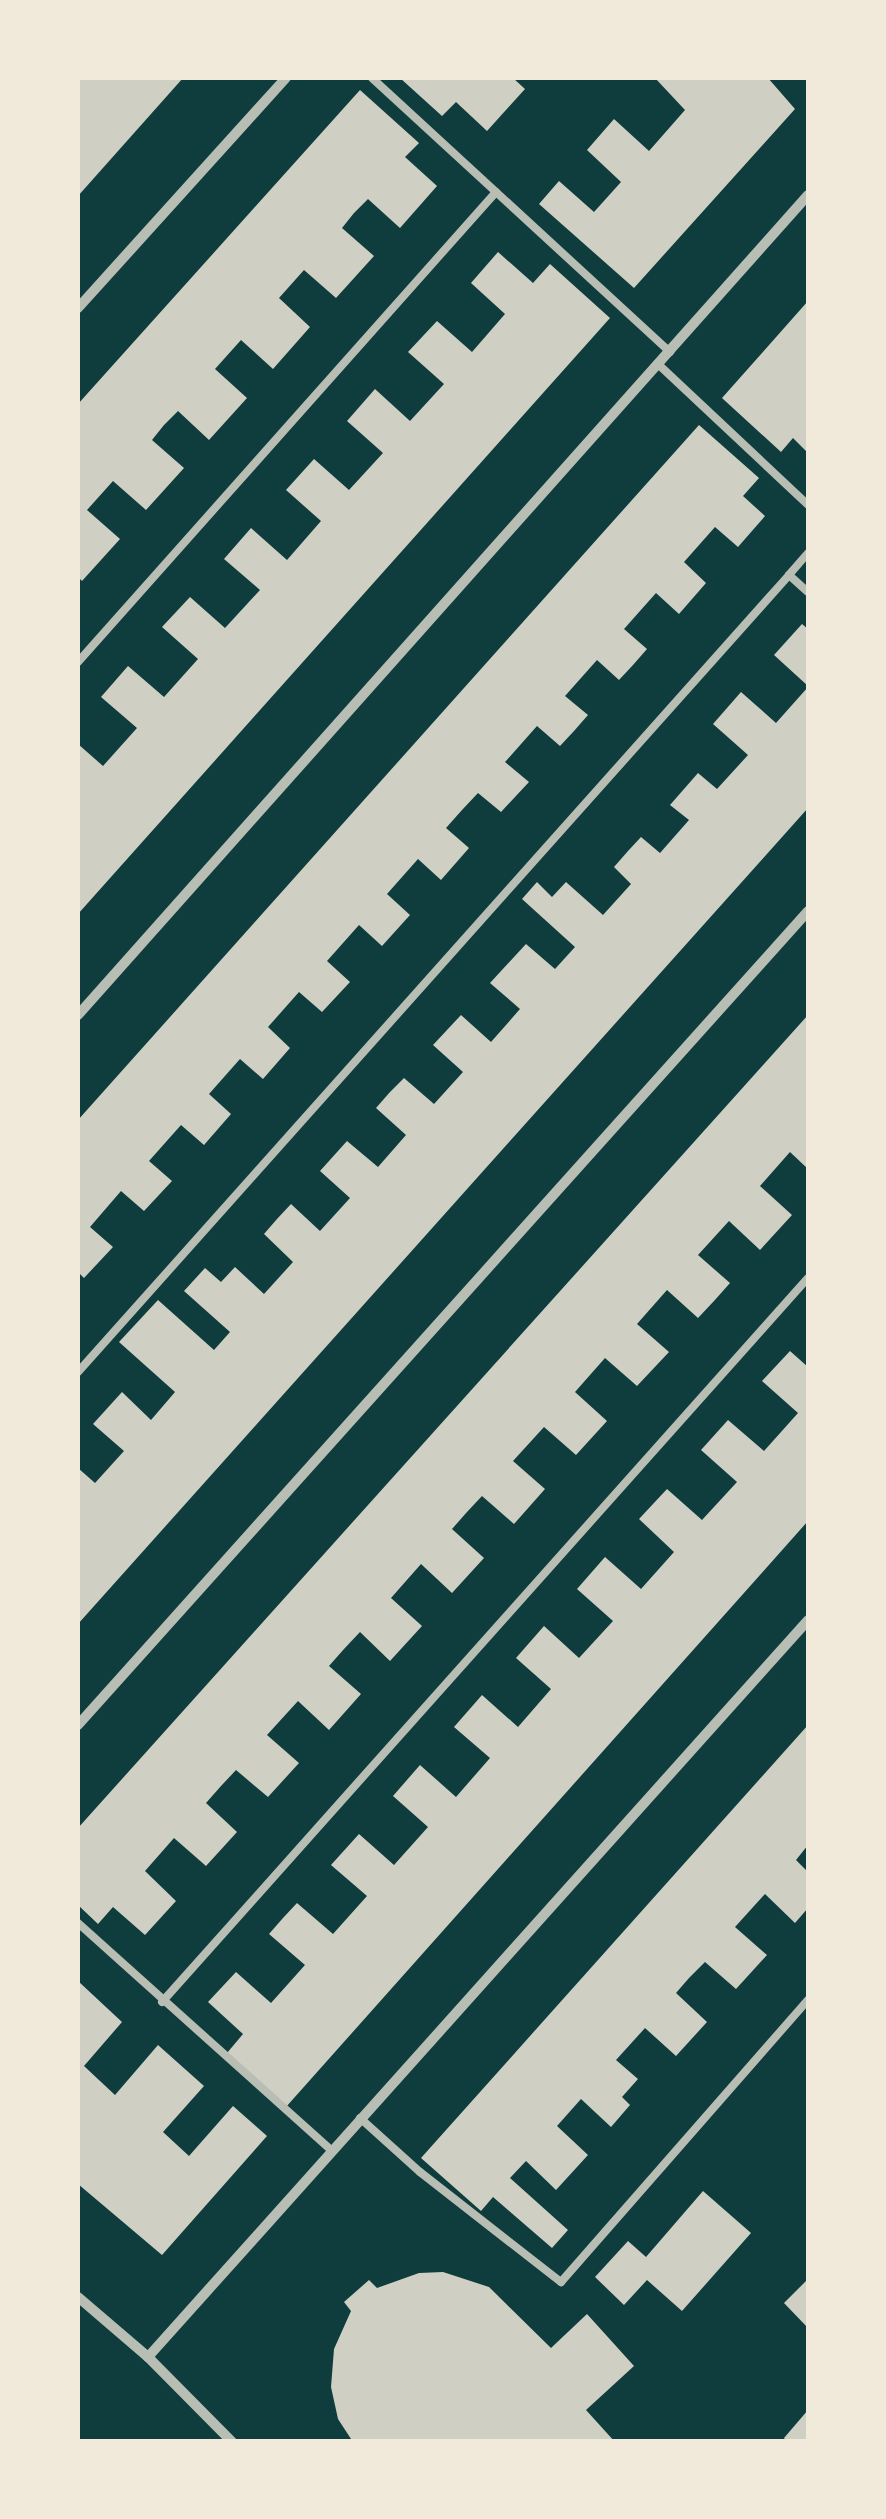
<!DOCTYPE html>
<html>
<head>
<meta charset="utf-8">
<style>
	body { margin:0 }
	#map { position:relative; width:886px; height:2519px; overflow:hidden; background:#0f3d3e; font-family:Poppins,sans-serif }
	div>[style] { position:absolute }
	.building>* { inset:0; background:#cfcfc3 }
	.service>* { height:8px; margin:-4px; padding:0 4px; transform-origin:4px; border-radius:4px; background:#b8beb3 }
	.minor>* { height:10px; margin:-5px; padding:0 5px; transform-origin:5px; border-radius:5px; background:#b8beb3 }
	span { translate:-50% -50%; white-space:nowrap; text-align:center; line-height:1.15; -webkit-text-stroke:10px #f1e9da; paint-order:stroke }
	.frame { position:absolute; inset:0; border:80px solid #f1e9da; pointer-events:none }
</style>
</head>
<body>
<div id="map">
	<div class="building">
		<i style="clip-path:polygon(78px 78px,183px 78px,78px 196px)"></i>
		<i style="clip-path:polygon(400px 78px,513px 78px,525px 89px,487px 131px,456px 102px,442px 116px)"></i>
		<i style="clip-path:polygon(655px 78px,768px 78px,795px 109px,634px 288px,539px 204px,559px 181px,594px 212px,621px 182px,587px 150px,614px 119px,649px 151px,685px 110px)"></i>
		<i style="clip-path:polygon(360px 90px,419px 143px,405px 157px,437px 186px,400px 228px,368px 199px,354px 213px,342px 228px,374px 256px,336px 298px,304px 270px,279px 298px,310px 327px,273px 369px,241px 340px,215px 369px,247px 398px,209px 440px,178px 411px,164px 425px,152px 440px,184px 468px,146px 510px,113px 481px,87px 510px,120px 539px,82px 581px,78px 577px,78px 404px)"></i>
		<i style="clip-path:polygon(498px 252px,533px 283px,550px 264px,610px 318px,78px 914px,78px 744px,103px 766px,137px 728px,101px 697px,128px 666px,164px 697px,198px 659px,162px 627px,190px 597px,225px 628px,260px 590px,224px 559px,251px 528px,287px 560px,321px 521px,286px 490px,314px 459px,349px 490px,383px 453px,347px 421px,375px 389px,410px 421px,444px 384px,408px 352px,437px 321px,472px 352px,505px 314px,471px 283px)"></i>
		<i style="clip-path:polygon(808px 301px,808px 453px,793px 438px,781px 452px,722px 398px)"></i>
		<i style="clip-path:polygon(699px 425px,759px 478px,743px 496px,765px 516px,738px 547px,715px 527px,684px 562px,706px 583px,679px 614px,656px 593px,624px 629px,647px 649px,633px 665px,619px 680px,597px 660px,565px 696px,588px 715px,574px 731px,560px 746px,537px 726px,505px 762px,529px 782px,501px 812px,478px 793px,462px 810px,446px 828px,469px 848px,441px 880px,418px 859px,387px 894px,410px 915px,382px 946px,359px 925px,327px 961px,350px 982px,322px 1012px,299px 992px,268px 1027px,290px 1048px,263px 1079px,240px 1059px,209px 1094px,231px 1114px,204px 1145px,181px 1125px,149px 1161px,172px 1181px,144px 1211px,121px 1191px,90px 1227px,113px 1247px,84px 1278px,78px 1272px,78px 1120px)"></i>
		<i style="clip-path:polygon(802px 624px,808px 629px,808px 686px,774px 655px)"></i>
		<i style="clip-path:polygon(808px 687px,808px 808px,78px 1624px,78px 1468px,95px 1483px,124px 1451px,93px 1424px,122px 1392px,151px 1420px,175px 1392px,119px 1342px,158px 1300px,214px 1350px,230px 1332px,184px 1291px,205px 1268px,221px 1282px,235px 1267px,264px 1294px,293px 1262px,264px 1234px,277px 1219px,291px 1204px,320px 1231px,350px 1198px,320px 1171px,347px 1141px,378px 1167px,406px 1135px,376px 1108px,390px 1092px,404px 1078px,434px 1104px,463px 1072px,433px 1045px,461px 1015px,491px 1042px,520px 1009px,490px 983px,526px 944px,555px 969px,575px 947px,522px 899px,537px 882px,552px 897px,566px 882px,603px 915px,631px 884px,614px 867px,628px 851px,641px 837px,660px 853px,689px 820px,670px 805px,698px 773px,717px 789px,748px 755px,713px 724px,741px 692px,776px 723px)"></i>
		<i style="clip-path:polygon(808px 1015px,808px 1169px,790px 1152px,760px 1186px,792px 1215px,760px 1250px,729px 1221px,698px 1255px,730px 1283px,714px 1301px,698px 1318px,667px 1290px,637px 1324px,669px 1352px,637px 1386px,605px 1358px,575px 1392px,607px 1421px,576px 1455px,544px 1427px,513px 1461px,545px 1489px,514px 1524px,482px 1496px,467px 1512px,452px 1529px,484px 1558px,452px 1593px,421px 1564px,391px 1598px,422px 1626px,390px 1661px,360px 1632px,344px 1649px,329px 1666px,361px 1694px,329px 1730px,298px 1701px,267px 1735px,299px 1763px,268px 1797px,236px 1770px,221px 1786px,206px 1803px,237px 1832px,206px 1866px,174px 1838px,145px 1871px,176px 1901px,145px 1935px,113px 1907px,98px 1924px,78px 1905px,78px 1828px)"></i>
		<i style="clip-path:polygon(790px 1351px,808px 1367px,808px 1521px,286px 2107px,227px 2053px,243px 2034px,208px 2002px,236px 1972px,271px 2003px,305px 1965px,269px 1934px,283px 1918px,297px 1903px,333px 1934px,367px 1896px,331px 1865px,359px 1834px,394px 1865px,428px 1827px,393px 1796px,420px 1765px,456px 1797px,490px 1758px,454px 1727px,482px 1695px,518px 1727px,551px 1689px,516px 1658px,544px 1626px,579px 1658px,613px 1621px,577px 1589px,605px 1557px,641px 1589px,674px 1552px,639px 1519px,667px 1489px,702px 1520px,737px 1482px,701px 1450px,728px 1420px,764px 1451px,798px 1413px,762px 1381px)"></i>
		<i style="clip-path:polygon(808px 1725px,808px 1845px,796px 1860px,808px 1872px,808px 1908px,795px 1923px,765px 1894px,735px 1927px,767px 1955px,736px 1989px,705px 1962px,689px 1978px,676px 1993px,707px 2022px,676px 2056px,645px 2028px,616px 2060px,638px 2079px,622px 2097px,630px 2105px,611px 2127px,581px 2099px,557px 2126px,588px 2155px,556px 2190px,526px 2161px,510px 2178px,568px 2230px,552px 2248px,493px 2197px,481px 2211px,421px 2158px)"></i>
		<i style="clip-path:polygon(78px 1981px,122px 2022px,84px 2066px,115px 2095px,158px 2045px,204px 2086px,163px 2132px,189px 2156px,233px 2106px,267px 2136px,162px 2255px,78px 2184px)"></i>
		<i style="clip-path:polygon(703px 2191px,751px 2233px,682px 2311px,647px 2280px,624px 2305px,595px 2277px,628px 2241px,646px 2257px)"></i>
		<i style="clip-path:polygon(443px 2272px,489px 2287px,551px 2348px,587px 2314px,634px 2366px,586px 2410px,615px 2442px,353px 2442px,338px 2419px,331px 2387px,334px 2349px,351px 2311px,344px 2302px,369px 2280px,377px 2288px,419px 2273px)"></i>
		<i style="clip-path:polygon(808px 2279px,808px 2328px,784px 2303px)"></i>
		<i style="clip-path:polygon(808px 2410px,808px 2442px,787px 2442px,784px 2438px)"></i>
	</div>
	<div class="service">
		<i style="left:372px;top:78px;width:405px;rotate:42.6deg"></i>
		<i style="left:659px;top:365px;width:204px;rotate:43.2deg"></i>
		<i style="left:808px;top:553px;width:29px;rotate:131deg"></i>
		<i style="left:789px;top:575px;width:25px;rotate:42deg"></i>
		<i style="left:78px;top:662px;width:629px;rotate:-48.35deg"></i>
		<i style="left:78px;top:1372px;width:1068px;rotate:-48.26deg"></i>
		<i style="left:78px;top:1923px;width:340px;rotate:41.9deg"></i>
		<i style="left:162px;top:2002px;width:970px;rotate:-48.26deg"></i>
		<i style="left:360px;top:2118px;width:81px;rotate:42deg"></i>
		<i style="left:420px;top:2172px;width:179px;rotate:38deg"></i>
		<i style="left:561px;top:2282px;width:375px;rotate:-48.8deg"></i>
	</div>
	<div class="minor">
		<i style="left:78px;top:308px;width:310px;rotate:-47.9deg"></i>
		<i style="left:78px;top:1015px;width:1098px;rotate:-48.32deg"></i>
		<i style="left:78px;top:1725px;width:1093px;rotate:-48.11deg"></i>
		<i style="left:78px;top:2297px;width:92px;rotate:40.6deg"></i>
		<i style="left:148px;top:2357px;width:120px;rotate:45.3deg"></i>
		<i style="left:148px;top:2357px;width:989px;rotate:-48.15deg"></i>
	</div>
	<div class="frame"></div>
</div>
</body>
</html>
